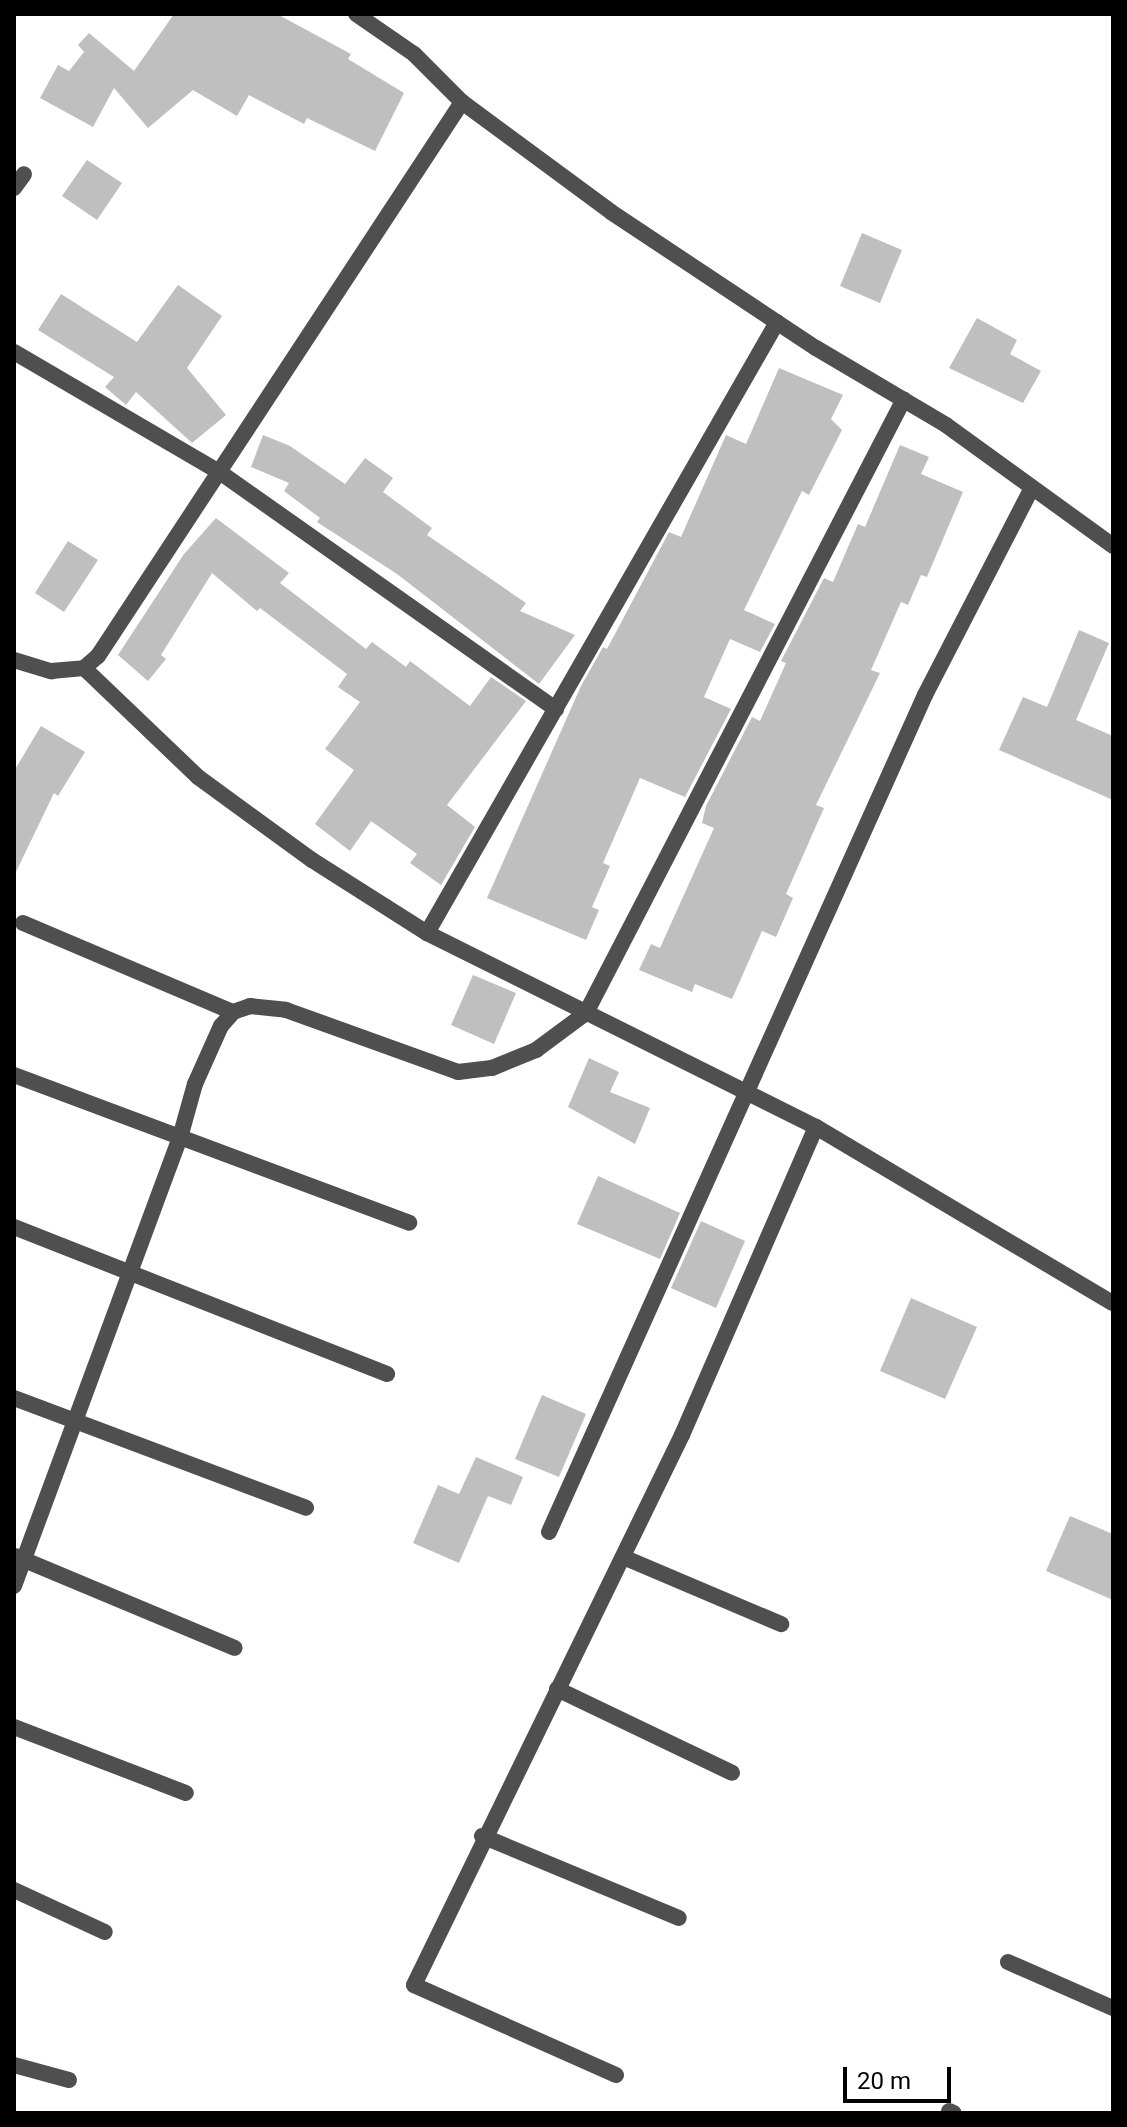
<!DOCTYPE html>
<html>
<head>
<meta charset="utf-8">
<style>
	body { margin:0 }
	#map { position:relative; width:1127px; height:2127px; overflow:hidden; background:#fff; font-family:Roboto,sans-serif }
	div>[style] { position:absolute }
	.building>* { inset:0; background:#bfbfbf }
	.street>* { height:16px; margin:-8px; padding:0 8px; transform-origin:8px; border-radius:8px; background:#4f4f4f }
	span { translate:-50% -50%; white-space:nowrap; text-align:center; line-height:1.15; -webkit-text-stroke:6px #fff; paint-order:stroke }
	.frame { position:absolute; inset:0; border:16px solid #000; pointer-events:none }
	.scale { position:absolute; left:843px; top:2067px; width:108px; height:36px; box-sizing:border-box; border:4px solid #000; border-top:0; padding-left:10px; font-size:24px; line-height:28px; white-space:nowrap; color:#000; -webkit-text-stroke:6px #fff; paint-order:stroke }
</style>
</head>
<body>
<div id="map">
	<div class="building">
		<i style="clip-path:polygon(174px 14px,277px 14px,351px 54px,348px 59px,404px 93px,375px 151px,307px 118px,304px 124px,249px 95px,237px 116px,193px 90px,148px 128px,114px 88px,93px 127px,40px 98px,58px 65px,69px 71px,84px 52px,78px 45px,89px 33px,134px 71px)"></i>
		<i style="clip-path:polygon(87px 160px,122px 183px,97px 220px,62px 196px)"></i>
		<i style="clip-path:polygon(862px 233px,902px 250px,880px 303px,840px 286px)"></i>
		<i style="clip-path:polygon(178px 285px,222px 316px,187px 368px,226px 415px,192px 443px,136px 392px,126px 405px,105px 387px,114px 377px,38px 330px,61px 294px,137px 342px)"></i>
		<i style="clip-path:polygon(977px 318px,1017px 340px,1010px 354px,1041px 371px,1023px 403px,949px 368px)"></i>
		<i style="clip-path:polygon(779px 368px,843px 395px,831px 419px,842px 430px,809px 495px,802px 491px,744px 610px,775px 624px,760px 652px,730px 639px,704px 697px,731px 709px,685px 797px,640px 778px,603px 863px,610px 866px,592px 907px,599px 910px,586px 940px,487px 898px,581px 686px,603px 647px,607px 649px,669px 532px,681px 537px,726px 435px,746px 444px)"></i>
		<i style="clip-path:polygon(263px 435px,290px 446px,345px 484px,365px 458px,393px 478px,383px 492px,432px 528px,427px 535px,526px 603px,520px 611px,575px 635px,539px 684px,397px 574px,317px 522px,320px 518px,284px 491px,289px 483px,251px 467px)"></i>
		<i style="clip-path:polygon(900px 445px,929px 457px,921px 474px,963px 492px,927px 577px,921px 575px,908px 605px,901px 602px,871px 670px,880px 673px,816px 805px,824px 808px,786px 894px,793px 898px,776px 937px,762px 931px,732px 999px,695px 984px,692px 992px,639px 970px,651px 944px,660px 948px,714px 828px,702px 823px,706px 806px,752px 717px,760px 721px,786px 663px,781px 661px,824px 578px,833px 582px,858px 524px,865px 527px)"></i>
		<i style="clip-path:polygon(216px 518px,289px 573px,280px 583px,366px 649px,372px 642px,406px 667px,410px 661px,470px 706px,491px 677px,526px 701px,447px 805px,475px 827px,441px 885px,410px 863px,417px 854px,371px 821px,350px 851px,315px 824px,354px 770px,325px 749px,360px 702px,338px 687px,347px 674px,260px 608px,257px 611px,212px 573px,161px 655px,166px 659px,148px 681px,118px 655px,184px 554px)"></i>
		<i style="clip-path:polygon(68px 541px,98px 560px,64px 612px,35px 593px)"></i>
		<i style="clip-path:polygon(1079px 630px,1109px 643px,1076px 720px,1113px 736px,1113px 800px,999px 750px,1023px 697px,1047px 707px)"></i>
		<i style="clip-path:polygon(41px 726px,85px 752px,58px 796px,54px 793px,14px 876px,14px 771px)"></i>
		<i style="clip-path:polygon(473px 975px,516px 993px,494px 1044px,451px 1025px)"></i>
		<i style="clip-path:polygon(589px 1058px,619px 1072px,610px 1092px,650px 1108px,635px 1144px,568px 1107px)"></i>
		<i style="clip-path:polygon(598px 1176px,680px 1213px,660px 1259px,577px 1224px)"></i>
		<i style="clip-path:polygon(701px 1221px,745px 1241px,716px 1308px,671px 1288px)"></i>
		<i style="clip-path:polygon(911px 1298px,977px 1327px,945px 1399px,880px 1371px)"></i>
		<i style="clip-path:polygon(542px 1395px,586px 1414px,559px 1477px,515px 1459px)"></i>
		<i style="clip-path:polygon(476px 1457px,523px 1477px,511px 1505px,488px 1496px,459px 1563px,413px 1543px,438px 1485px,459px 1494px)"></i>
		<i style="clip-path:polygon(1070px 1516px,1113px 1534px,1113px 1600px,1046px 1571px)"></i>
	</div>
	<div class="street">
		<i style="left:356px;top:14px;width:70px;rotate:34.6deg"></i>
		<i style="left:414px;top:54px;width:68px;rotate:45deg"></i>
		<i style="left:462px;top:102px;width:185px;rotate:36.4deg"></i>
		<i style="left:611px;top:212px;width:246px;rotate:33.6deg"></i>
		<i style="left:816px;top:348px;width:151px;rotate:30.6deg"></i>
		<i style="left:946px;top:425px;width:206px;rotate:35.9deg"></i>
		<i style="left:14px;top:188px;width:17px;rotate:-54deg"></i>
		<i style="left:14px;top:352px;width:240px;rotate:30.3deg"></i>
		<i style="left:221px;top:473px;width:410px;rotate:35.2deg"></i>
		<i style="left:14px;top:660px;width:39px;rotate:17deg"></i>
		<i style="left:51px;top:671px;width:33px;rotate:-5deg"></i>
		<i style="left:84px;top:668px;width:18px;rotate:-41deg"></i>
		<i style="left:98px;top:656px;width:663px;rotate:-56.69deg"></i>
		<i style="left:84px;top:668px;width:158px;rotate:43.7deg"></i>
		<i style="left:198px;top:777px;width:141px;rotate:36.1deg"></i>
		<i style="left:312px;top:860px;width:136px;rotate:32.4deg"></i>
		<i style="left:427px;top:933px;width:435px;rotate:26.5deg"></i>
		<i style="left:816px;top:1127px;width:345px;rotate:30.7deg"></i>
		<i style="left:23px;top:923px;width:228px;rotate:23deg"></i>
		<i style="left:427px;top:933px;width:704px;rotate:-60.19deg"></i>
		<i style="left:14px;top:1075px;width:422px;rotate:20.5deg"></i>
		<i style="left:14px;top:1227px;width:401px;rotate:21.5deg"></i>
		<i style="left:14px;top:1398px;width:312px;rotate:20.6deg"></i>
		<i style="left:549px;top:1532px;width:918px;rotate:-65.81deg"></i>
		<i style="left:925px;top:695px;width:233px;rotate:-62.7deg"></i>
		<i style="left:15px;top:1556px;width:238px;rotate:22.7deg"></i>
		<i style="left:623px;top:1557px;width:172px;rotate:23deg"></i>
		<i style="left:14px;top:1586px;width:482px;rotate:-69.7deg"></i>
		<i style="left:181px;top:1134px;width:52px;rotate:-74.4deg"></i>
		<i style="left:195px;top:1084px;width:64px;rotate:-65.9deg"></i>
		<i style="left:221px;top:1026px;width:18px;rotate:-49deg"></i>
		<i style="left:233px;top:1012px;width:18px;rotate:-19deg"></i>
		<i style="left:250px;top:1006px;width:36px;rotate:6deg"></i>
		<i style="left:286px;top:1010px;width:183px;rotate:19.8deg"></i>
		<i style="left:458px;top:1072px;width:34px;rotate:-7deg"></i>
		<i style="left:492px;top:1068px;width:48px;rotate:-22.2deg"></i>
		<i style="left:536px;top:1050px;width:62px;rotate:-36.5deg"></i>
		<i style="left:586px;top:1013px;width:691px;rotate:-62.62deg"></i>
		<i style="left:557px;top:1689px;width:194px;rotate:25.6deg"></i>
		<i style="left:14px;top:1727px;width:184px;rotate:21deg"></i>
		<i style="left:482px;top:1836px;width:213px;rotate:22.6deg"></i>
		<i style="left:14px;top:1890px;width:100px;rotate:24.8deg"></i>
		<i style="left:1008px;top:1962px;width:115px;rotate:23.7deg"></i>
		<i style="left:14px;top:2065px;width:57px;rotate:15.3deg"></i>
		<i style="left:616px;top:2075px;width:221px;rotate:-156deg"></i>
		<i style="left:414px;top:1985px;width:612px;rotate:-64.02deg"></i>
		<i style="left:682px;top:1435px;width:336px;rotate:-66.5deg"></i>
		<i style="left:949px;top:2111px;width:5px;rotate:22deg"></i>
	</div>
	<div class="frame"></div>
	<div class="scale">20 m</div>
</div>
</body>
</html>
